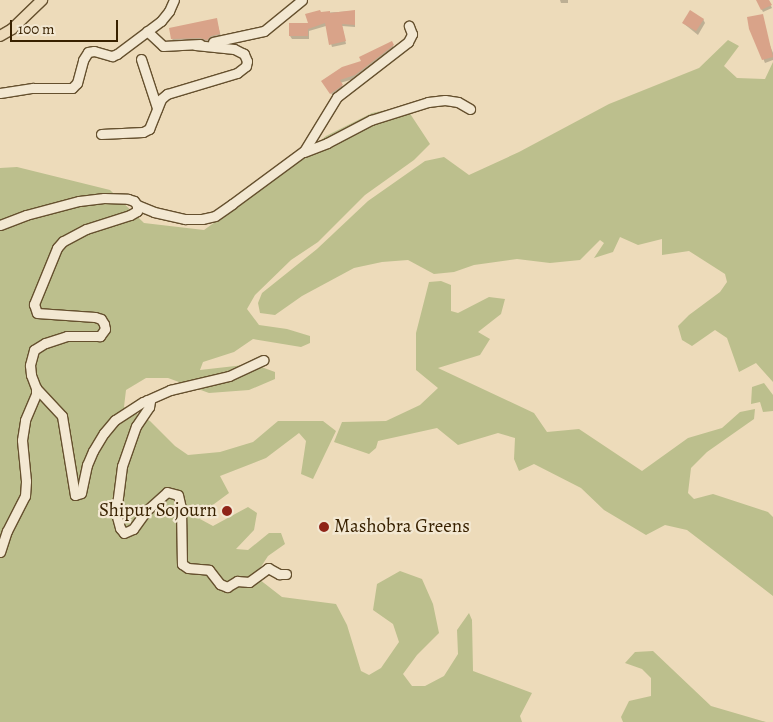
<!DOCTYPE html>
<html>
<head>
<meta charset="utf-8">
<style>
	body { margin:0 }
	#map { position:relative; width:773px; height:722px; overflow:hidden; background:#eddbba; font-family:Alegreya,serif }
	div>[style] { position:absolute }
	.green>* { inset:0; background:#bcbf8d }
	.shadow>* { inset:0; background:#0003 }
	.building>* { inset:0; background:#d9a389 }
	.roads { filter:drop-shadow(1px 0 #65502e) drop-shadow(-1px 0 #65502e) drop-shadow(0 1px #65502e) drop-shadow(0 -1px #65502e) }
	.minor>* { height:9px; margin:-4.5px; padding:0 4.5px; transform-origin:4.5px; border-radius:4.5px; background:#f3e8d2 }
	.major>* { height:10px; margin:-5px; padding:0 5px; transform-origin:5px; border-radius:5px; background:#eddbba }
	.dots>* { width:14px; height:14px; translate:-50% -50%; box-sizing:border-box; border:2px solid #f3e8d2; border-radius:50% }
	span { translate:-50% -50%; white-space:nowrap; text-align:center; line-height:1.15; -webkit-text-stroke:4.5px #f3e8d2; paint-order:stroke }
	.poi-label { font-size:19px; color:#382100 }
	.right { translate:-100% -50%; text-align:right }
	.left { translate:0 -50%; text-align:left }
	.scale { position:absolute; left:10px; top:20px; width:108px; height:22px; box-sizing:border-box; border:2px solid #382100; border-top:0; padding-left:6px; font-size:15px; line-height:18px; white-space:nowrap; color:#382100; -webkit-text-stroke:4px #f3e8d2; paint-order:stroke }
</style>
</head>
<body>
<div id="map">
	<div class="green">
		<i style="clip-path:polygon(728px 40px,739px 46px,724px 66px,737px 78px,765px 79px,773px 62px,773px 382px,756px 363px,739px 372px,727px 338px,715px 330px,692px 346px,682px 340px,678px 326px,689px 315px,720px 292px,727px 282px,725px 274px,689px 251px,662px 255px,662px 239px,638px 245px,620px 237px,613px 252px,594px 258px,604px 243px,600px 240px,580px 260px,550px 263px,517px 259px,474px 265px,454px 272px,434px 274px,408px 260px,382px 262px,354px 268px,302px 296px,275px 315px,260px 313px,258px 303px,262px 293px,317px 249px,368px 201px,425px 161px,444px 157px,469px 175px,519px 152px,609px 104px,699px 68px)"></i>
		<i style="clip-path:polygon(405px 106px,430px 144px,414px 160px,365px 195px,318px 242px,291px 260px,255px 295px,247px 309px,259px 325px,287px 329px,310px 336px,310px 343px,301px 347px,253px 339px,234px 352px,203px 362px,200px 370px,253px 364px,275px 372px,275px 379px,249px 390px,209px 393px,168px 378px,146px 378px,126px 390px,124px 407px,150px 421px,175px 446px,188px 455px,220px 452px,253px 442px,278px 421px,323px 421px,336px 431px,313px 479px,301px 474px,306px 441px,299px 433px,266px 458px,220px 476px,229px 493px,210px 507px,200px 519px,213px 526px,248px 507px,257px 513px,254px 530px,236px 549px,248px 550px,269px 533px,281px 533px,285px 544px,268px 556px,255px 576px,282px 597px,336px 604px,347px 625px,361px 671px,369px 675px,381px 668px,399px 642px,393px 624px,373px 610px,377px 584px,400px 571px,422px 579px,433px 604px,439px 633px,417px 655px,403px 674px,412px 686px,425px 686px,444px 676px,458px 654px,457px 630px,469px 613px,472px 620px,473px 671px,532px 693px,520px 716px,522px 722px,0 722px,0 168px,17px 167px,110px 190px,144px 223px,204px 230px,254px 194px,326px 136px,372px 113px)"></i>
		<i style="clip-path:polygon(441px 281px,451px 285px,451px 311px,458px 313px,489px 297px,505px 299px,501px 314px,478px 332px,490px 339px,480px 355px,438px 368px,534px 413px,547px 432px,579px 429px,642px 471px,688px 438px,722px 428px,740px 412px,755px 409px,754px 419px,707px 452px,691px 468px,688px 493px,694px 499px,713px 494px,768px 512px,773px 517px,773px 596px,687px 530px,665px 525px,646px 535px,604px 510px,581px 488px,534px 464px,519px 471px,514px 459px,515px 438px,498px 433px,458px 445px,437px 428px,378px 441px,376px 448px,369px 454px,334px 442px,342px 422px,386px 421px,420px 405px,438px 388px,416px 370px,416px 333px,429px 282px)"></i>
		<i style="clip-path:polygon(764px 383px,773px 395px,773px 411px,763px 412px,760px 402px,751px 404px,752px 387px)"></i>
		<i style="clip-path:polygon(653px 651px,711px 706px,766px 722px,623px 722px,621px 717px,629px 701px,651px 696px,651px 678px,642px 669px,625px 663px,635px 652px)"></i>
	</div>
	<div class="shadow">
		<i style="clip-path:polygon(560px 0,568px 0,568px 3px,561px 3px)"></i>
		<i style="clip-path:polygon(762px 0,768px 0,772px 8px,763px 12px,758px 2px)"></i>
		<i style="clip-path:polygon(355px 11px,355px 27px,342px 26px,346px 44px,332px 47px,326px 26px,309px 31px,309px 39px,292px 39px,290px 36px,290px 24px,310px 24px,321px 13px)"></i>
		<i style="clip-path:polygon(216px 19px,222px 40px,211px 45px,176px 44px,172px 39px)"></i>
		<i style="clip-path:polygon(703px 19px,705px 23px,698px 35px,683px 23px)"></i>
		<i style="clip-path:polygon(751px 29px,767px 38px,773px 53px,773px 60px,765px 63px)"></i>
		<i style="clip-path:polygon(391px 42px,394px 48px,357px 78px,340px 83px,343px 88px,333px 96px,323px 81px,362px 62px)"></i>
	</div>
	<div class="building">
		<i style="clip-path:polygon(756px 0,769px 0,772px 5px,761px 10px)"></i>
		<i style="clip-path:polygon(320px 10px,321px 12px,330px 11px,330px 13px,355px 10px,355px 25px,342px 24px,346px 41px,329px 45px,325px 23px,308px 29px,308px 36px,289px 36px,289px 23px,308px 23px,305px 14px)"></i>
		<i style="clip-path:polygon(690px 10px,704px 19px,696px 31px,682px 23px)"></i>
		<i style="clip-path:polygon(763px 14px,773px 57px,762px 60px,749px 29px,747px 17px)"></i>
		<i style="clip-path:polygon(217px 18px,220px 34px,211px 36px,207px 40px,200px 38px,171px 39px,169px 28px)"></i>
		<i style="clip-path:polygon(392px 41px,394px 45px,355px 75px,340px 80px,343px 85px,330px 94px,321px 81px,342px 67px,361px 61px,359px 57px)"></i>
	</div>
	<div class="roads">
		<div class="minor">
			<i style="left:147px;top:31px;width:22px;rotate:43deg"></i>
			<i style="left:163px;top:46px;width:37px;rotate:-3deg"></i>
			<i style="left:213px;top:42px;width:52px;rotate:-12.2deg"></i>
			<i style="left:264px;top:31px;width:49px;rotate:-39.2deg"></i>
			<i style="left:141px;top:59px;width:52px;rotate:71.9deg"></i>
			<i style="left:0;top:93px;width:33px;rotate:-9deg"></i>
			<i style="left:33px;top:88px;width:39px"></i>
			<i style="left:72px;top:88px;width:7px;rotate:-45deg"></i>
			<i style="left:77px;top:83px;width:24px;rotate:-75deg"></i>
			<i style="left:83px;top:60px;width:9px;rotate:-58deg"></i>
			<i style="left:88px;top:52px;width:6px;rotate:-9deg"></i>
			<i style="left:94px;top:51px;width:19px;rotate:16deg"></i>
			<i style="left:112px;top:56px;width:5px;rotate:-22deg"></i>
			<i style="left:117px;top:54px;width:55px;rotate:-36.9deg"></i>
			<i style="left:161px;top:21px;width:13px;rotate:-51deg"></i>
			<i style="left:169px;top:11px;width:12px;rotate:-66deg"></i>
			<i style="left:101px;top:134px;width:42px;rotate:-2.7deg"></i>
			<i style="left:143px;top:132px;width:7px;rotate:-27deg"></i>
			<i style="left:149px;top:129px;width:32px;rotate:-68deg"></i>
			<i style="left:161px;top:99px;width:8px;rotate:-40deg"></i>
			<i style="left:167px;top:94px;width:73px;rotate:-16.7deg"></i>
			<i style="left:237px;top:73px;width:11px;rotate:-38deg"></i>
			<i style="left:246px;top:66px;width:5px;rotate:-79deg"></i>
			<i style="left:247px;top:61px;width:8px;rotate:-113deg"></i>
			<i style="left:244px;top:54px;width:11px;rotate:-153deg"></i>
			<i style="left:234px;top:49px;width:39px;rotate:-174deg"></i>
			<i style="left:304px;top:152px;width:25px;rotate:-21deg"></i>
			<i style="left:327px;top:143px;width:50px;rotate:-27.6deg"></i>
			<i style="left:371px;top:120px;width:60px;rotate:-17.5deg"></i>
			<i style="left:428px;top:102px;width:17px;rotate:-7deg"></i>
			<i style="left:445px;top:100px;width:13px;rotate:9deg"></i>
			<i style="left:458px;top:102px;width:14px;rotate:30deg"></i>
			<i style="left:137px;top:205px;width:18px;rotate:22deg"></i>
			<i style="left:154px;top:212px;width:32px;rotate:13deg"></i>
			<i style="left:185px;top:219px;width:17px"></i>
			<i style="left:202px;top:219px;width:13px;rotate:-13deg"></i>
			<i style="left:215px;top:216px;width:21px;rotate:-35deg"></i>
			<i style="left:232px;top:204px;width:89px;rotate:-36.4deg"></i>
			<i style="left:304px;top:151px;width:63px;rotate:-58.6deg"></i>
			<i style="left:337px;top:97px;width:90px;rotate:-37.8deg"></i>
			<i style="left:408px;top:42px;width:9px;rotate:-63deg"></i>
			<i style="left:412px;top:34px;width:9px;rotate:-111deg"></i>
			<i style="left:0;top:225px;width:28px;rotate:-21deg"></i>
			<i style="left:26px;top:215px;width:55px;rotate:-14.8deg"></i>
			<i style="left:79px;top:201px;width:25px;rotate:-7deg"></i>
			<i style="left:104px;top:198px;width:24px;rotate:2deg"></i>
			<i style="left:128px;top:199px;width:6px;rotate:18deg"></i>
			<i style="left:134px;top:201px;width:5px;rotate:53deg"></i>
			<i style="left:137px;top:205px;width:6px;rotate:90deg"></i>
			<i style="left:137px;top:211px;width:8px;rotate:150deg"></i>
			<i style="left:130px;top:215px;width:46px;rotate:162.3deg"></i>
			<i style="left:86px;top:229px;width:26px;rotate:152deg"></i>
			<i style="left:63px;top:241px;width:9px;rotate:131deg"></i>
			<i style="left:57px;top:248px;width:61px;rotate:112.3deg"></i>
			<i style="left:34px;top:304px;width:9px;rotate:72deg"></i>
			<i style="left:37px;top:313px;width:58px;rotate:3.9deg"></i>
			<i style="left:95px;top:317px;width:6px;rotate:18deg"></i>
			<i style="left:101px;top:319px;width:6px;rotate:59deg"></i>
			<i style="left:104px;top:324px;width:5px;rotate:79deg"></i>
			<i style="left:105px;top:329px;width:9px;rotate:126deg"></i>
			<i style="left:100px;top:336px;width:33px;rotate:180deg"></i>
			<i style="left:67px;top:336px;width:23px;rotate:162deg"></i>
			<i style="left:45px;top:343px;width:13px;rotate:148deg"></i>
			<i style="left:34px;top:350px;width:16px;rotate:105deg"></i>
			<i style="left:30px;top:365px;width:10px;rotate:84deg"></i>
			<i style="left:31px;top:375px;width:14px;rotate:69deg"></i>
			<i style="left:36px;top:388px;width:38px;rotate:47deg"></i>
			<i style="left:62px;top:416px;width:80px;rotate:80.7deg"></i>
			<i style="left:75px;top:495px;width:6px;rotate:-18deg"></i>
			<i style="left:81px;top:493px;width:29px;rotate:-78deg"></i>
			<i style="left:87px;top:465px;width:15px;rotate:-67deg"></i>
			<i style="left:93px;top:451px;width:21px;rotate:-59deg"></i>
			<i style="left:104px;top:433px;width:17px;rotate:-50deg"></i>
			<i style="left:115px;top:420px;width:33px;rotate:-33deg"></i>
			<i style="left:143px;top:402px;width:30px;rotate:-24deg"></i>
			<i style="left:170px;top:390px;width:61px;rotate:-13.3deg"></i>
			<i style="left:229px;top:376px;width:38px;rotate:-25deg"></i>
			<i style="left:147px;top:400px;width:3px;rotate:18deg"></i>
			<i style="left:150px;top:401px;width:6px;rotate:99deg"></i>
			<i style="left:149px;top:407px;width:23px;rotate:124deg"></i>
			<i style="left:136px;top:426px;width:42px;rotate:109.3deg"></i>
			<i style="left:122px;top:466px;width:47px;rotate:97.3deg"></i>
			<i style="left:116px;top:513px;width:16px;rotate:75deg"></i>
			<i style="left:120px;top:528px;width:6px;rotate:51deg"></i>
			<i style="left:124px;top:533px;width:10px;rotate:-24deg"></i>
			<i style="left:133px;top:529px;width:22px;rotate:-54deg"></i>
			<i style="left:146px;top:511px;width:28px;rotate:-42deg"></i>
			<i style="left:167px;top:492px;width:11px;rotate:15deg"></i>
			<i style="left:178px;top:495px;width:13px;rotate:77deg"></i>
			<i style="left:181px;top:508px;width:56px;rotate:89deg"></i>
			<i style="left:182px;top:564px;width:7px;rotate:34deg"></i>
			<i style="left:188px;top:568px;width:21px;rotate:5deg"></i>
			<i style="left:209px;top:570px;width:18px;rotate:52deg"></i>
			<i style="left:220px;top:584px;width:8px;rotate:23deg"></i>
			<i style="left:227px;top:587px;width:12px;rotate:-31deg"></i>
			<i style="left:237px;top:581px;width:12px;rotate:5deg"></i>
			<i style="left:249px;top:582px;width:24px;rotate:-36deg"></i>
			<i style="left:268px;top:568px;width:13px;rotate:29deg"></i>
			<i style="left:279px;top:574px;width:7px"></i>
			<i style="left:0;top:552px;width:22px;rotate:-72deg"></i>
			<i style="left:7px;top:531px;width:39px;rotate:-63deg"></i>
			<i style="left:25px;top:496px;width:15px;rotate:-86deg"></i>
			<i style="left:26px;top:481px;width:41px;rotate:-95.6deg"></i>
			<i style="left:22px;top:440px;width:20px;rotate:-81deg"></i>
			<i style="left:25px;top:420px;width:28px;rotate:-67deg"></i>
			<i style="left:36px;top:394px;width:6px;rotate:-90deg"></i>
		</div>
		<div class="major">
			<i style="left:0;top:36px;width:14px;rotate:-30deg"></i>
			<i style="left:12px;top:29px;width:42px;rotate:-44deg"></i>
		</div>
	</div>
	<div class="dots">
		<i style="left:227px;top:511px;background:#8f2418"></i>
		<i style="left:324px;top:527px;background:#8f2418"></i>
	</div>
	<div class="poi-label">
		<span class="right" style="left:217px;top:511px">Shipur Sojourn</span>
		<span class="left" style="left:334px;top:527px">Mashobra Greens</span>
	</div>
	<div class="scale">100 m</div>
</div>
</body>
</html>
